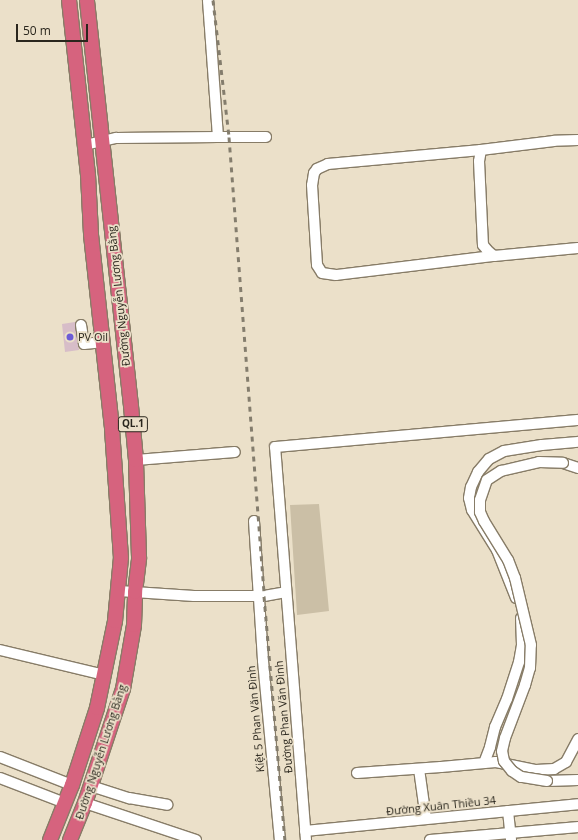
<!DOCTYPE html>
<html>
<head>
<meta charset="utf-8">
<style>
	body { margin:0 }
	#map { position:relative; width:578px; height:840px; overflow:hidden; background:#ebe0c9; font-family:"Open Sans",sans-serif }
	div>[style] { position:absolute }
	.green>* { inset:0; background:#cbbfa6 }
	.building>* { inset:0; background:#d7bdc8 }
	.roads { filter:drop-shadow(1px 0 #877c67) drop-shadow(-1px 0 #877c67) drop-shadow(0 1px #877c67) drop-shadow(0 -1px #877c67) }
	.minor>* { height:10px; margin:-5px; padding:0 5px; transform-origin:5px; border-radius:5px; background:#fff }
	.highway>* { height:14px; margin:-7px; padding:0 7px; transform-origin:7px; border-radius:7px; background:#d6637e }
	.rail>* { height:3px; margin-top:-1.5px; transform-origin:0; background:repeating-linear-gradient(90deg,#847d6d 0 5px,transparent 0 10px) }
	.bridges { filter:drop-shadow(1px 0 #877c67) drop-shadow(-1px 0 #877c67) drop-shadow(0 1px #877c67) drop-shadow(0 -1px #877c67) }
	.minor-bridge>* { height:10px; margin:-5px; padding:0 5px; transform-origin:5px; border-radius:5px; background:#fff }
	.dots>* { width:11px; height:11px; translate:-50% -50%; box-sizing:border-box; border:2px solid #ebe0c9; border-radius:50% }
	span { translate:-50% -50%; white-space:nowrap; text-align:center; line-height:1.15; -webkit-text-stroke:3.5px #ebe0c9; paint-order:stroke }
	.shield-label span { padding:1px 3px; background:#ebe0c9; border:1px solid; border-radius:3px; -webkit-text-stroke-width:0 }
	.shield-label { font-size:10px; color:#2a261d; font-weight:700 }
	.street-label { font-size:11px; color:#2a261d }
	.poi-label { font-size:11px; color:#2a261d }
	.left { translate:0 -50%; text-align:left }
	.scale { position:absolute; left:16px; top:24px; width:72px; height:18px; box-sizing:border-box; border:2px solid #2a261d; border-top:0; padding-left:5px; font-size:12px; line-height:14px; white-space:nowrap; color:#2a261d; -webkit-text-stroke:3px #ebe0c9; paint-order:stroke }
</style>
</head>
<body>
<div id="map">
	<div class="green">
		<i style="clip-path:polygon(319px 504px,329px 611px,297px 615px,290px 505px)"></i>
	</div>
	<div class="building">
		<i style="clip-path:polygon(75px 322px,79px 350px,65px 352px,62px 324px)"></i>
	</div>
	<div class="roads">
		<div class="minor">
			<i style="left:218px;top:137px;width:48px"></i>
			<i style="left:578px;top:140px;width:24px;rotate:178deg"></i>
			<i style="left:554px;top:141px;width:74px;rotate:173deg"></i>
			<i style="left:481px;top:150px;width:11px;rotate:100deg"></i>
			<i style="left:479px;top:161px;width:84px;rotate:87.3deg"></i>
			<i style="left:483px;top:245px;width:6px;rotate:51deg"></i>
			<i style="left:487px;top:250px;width:9px;rotate:41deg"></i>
			<i style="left:494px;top:256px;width:84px;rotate:-5.4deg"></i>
			<i style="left:85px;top:145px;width:32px;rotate:-13deg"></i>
			<i style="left:116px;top:138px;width:102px;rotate:-0.6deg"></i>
			<i style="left:218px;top:137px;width:137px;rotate:-94.2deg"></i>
			<i style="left:481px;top:150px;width:154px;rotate:174.8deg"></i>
			<i style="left:328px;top:164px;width:12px;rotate:156deg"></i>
			<i style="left:317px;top:169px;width:5px;rotate:127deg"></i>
			<i style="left:314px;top:173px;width:12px;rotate:99deg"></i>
			<i style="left:312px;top:185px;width:80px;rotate:86.4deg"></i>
			<i style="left:317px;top:265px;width:9px;rotate:58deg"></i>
			<i style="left:322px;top:273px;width:14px;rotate:8deg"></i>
			<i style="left:336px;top:275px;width:159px;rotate:-6.9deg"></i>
			<i style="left:81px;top:325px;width:19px;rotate:81deg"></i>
			<i style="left:84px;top:344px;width:20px;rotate:-6deg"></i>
			<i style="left:136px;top:460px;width:99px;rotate:-4.6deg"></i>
			<i style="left:563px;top:463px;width:16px;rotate:18deg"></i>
			<i style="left:254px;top:521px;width:140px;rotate:86.3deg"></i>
			<i style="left:263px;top:661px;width:180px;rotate:84.6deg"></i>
			<i style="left:119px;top:591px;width:75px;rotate:3.8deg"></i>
			<i style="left:194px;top:596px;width:70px"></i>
			<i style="left:264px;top:596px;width:22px;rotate:-10deg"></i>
			<i style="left:516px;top:598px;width:52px;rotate:-111.6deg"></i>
			<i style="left:497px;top:550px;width:47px;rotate:-122deg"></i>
			<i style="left:472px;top:510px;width:12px;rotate:-104deg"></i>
			<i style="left:469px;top:498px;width:11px;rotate:-80deg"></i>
			<i style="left:471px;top:487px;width:17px;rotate:-65deg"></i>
			<i style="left:478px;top:472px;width:17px;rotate:-50deg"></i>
			<i style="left:489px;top:459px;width:17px;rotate:-28deg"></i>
			<i style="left:504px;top:451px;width:38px;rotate:-9deg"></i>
			<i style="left:542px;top:445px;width:36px;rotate:-5deg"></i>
			<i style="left:0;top:650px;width:108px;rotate:13.4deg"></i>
			<i style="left:0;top:757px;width:77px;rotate:21.3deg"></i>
			<i style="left:484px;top:763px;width:17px;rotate:-69deg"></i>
			<i style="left:490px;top:747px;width:21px;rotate:-76deg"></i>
			<i style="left:495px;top:727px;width:30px;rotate:-67deg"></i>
			<i style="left:507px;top:699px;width:39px;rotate:-72deg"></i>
			<i style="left:519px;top:662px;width:17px;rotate:-80deg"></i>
			<i style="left:522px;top:645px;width:27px;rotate:-92deg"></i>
			<i style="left:419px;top:769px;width:50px;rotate:82deg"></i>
			<i style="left:357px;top:773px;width:84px;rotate:-4.1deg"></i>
			<i style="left:441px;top:767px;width:55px;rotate:-5.2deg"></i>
			<i style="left:496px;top:762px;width:41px;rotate:11.3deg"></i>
			<i style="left:536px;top:770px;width:18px;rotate:-3deg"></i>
			<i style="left:554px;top:769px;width:14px;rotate:-30deg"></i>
			<i style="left:566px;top:762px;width:26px;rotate:-62deg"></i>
			<i style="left:0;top:778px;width:70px;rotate:21deg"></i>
			<i style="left:547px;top:781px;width:31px;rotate:-2deg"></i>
			<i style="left:91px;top:786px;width:40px;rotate:18deg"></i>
			<i style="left:129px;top:798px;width:39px;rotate:10deg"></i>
			<i style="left:85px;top:803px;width:117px;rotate:18.4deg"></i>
			<i style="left:508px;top:811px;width:29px;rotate:84deg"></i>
			<i style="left:305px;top:831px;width:274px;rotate:-5.6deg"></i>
			<i style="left:306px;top:840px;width:394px;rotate:-94.5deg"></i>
			<i style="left:275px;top:447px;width:304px;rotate:-5.1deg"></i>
			<i style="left:430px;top:840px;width:149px;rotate:-5deg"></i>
		</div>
		<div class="highway">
			<i style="left:50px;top:840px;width:59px;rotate:-68.2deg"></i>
			<i style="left:72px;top:785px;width:81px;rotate:-72deg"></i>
			<i style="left:97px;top:708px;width:89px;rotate:-78.3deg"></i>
			<i style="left:115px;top:621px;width:63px;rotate:-84.6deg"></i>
			<i style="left:121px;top:558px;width:130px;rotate:-94deg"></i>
			<i style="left:112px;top:428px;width:195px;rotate:-96.2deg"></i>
			<i style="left:91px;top:234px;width:59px;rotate:-92.9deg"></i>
			<i style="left:88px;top:175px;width:176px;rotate:-96.2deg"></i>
			<i style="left:70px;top:840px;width:40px;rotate:-68deg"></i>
			<i style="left:85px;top:803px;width:120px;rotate:-71.6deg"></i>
			<i style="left:123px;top:689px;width:65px;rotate:-80.2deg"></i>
			<i style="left:134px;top:625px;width:33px;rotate:-88deg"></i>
			<i style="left:135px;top:592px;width:35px;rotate:-83deg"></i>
			<i style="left:139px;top:557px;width:97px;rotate:-91.8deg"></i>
			<i style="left:136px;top:460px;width:54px;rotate:-95.3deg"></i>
			<i style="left:131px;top:406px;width:408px;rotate:-96.2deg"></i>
		</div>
	</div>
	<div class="rail">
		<i style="left:213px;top:0;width:138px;rotate:83.3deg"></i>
		<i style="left:229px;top:137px;width:460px;rotate:85.6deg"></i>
		<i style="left:264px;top:596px;width:245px;rotate:85.1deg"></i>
	</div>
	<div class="bridges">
		<div class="minor-bridge">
			<i style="left:547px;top:781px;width:26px;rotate:-171deg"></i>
			<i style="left:521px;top:777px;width:11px;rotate:-146deg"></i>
			<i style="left:512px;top:771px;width:13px;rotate:-129deg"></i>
			<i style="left:504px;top:761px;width:10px;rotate:-101deg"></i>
			<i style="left:502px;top:751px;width:13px;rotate:-77deg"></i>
			<i style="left:505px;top:738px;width:57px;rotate:-69.3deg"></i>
			<i style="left:525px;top:685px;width:18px;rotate:-74deg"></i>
			<i style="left:530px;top:668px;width:23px;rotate:-88deg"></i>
			<i style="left:531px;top:645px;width:69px;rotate:-103.4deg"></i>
			<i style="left:515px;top:578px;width:19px;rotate:-111deg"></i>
			<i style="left:508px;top:560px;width:46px;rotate:-121.6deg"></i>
			<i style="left:484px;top:521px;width:10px;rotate:-114deg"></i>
			<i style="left:480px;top:512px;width:12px;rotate:-90deg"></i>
			<i style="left:480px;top:500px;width:21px;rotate:-71deg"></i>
			<i style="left:487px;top:480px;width:17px;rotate:-33deg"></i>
			<i style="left:501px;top:471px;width:39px;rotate:-13deg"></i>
			<i style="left:539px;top:462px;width:24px;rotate:2deg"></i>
		</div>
	</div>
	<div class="dots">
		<i style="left:70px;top:337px;background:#6d5cd6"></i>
	</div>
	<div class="shield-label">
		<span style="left:133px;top:424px">QL.1</span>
	</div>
	<div class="street-label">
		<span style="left:119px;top:296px;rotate:-96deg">Đường Nguyễn Lương Bằng</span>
		<span style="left:284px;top:717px;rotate:-95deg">Đường Phan Văn Đình</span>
		<span style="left:256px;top:719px;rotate:-95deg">Kiệt 5 Phan Văn Đình</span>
		<span style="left:101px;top:752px;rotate:-72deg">Đường Nguyễn Lương Bằng</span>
		<span style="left:441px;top:806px;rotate:-6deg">Đường Xuân Thiều 34</span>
	</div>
	<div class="poi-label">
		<span class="left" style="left:78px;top:337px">PV Oil</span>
	</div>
	<div class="scale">50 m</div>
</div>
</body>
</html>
